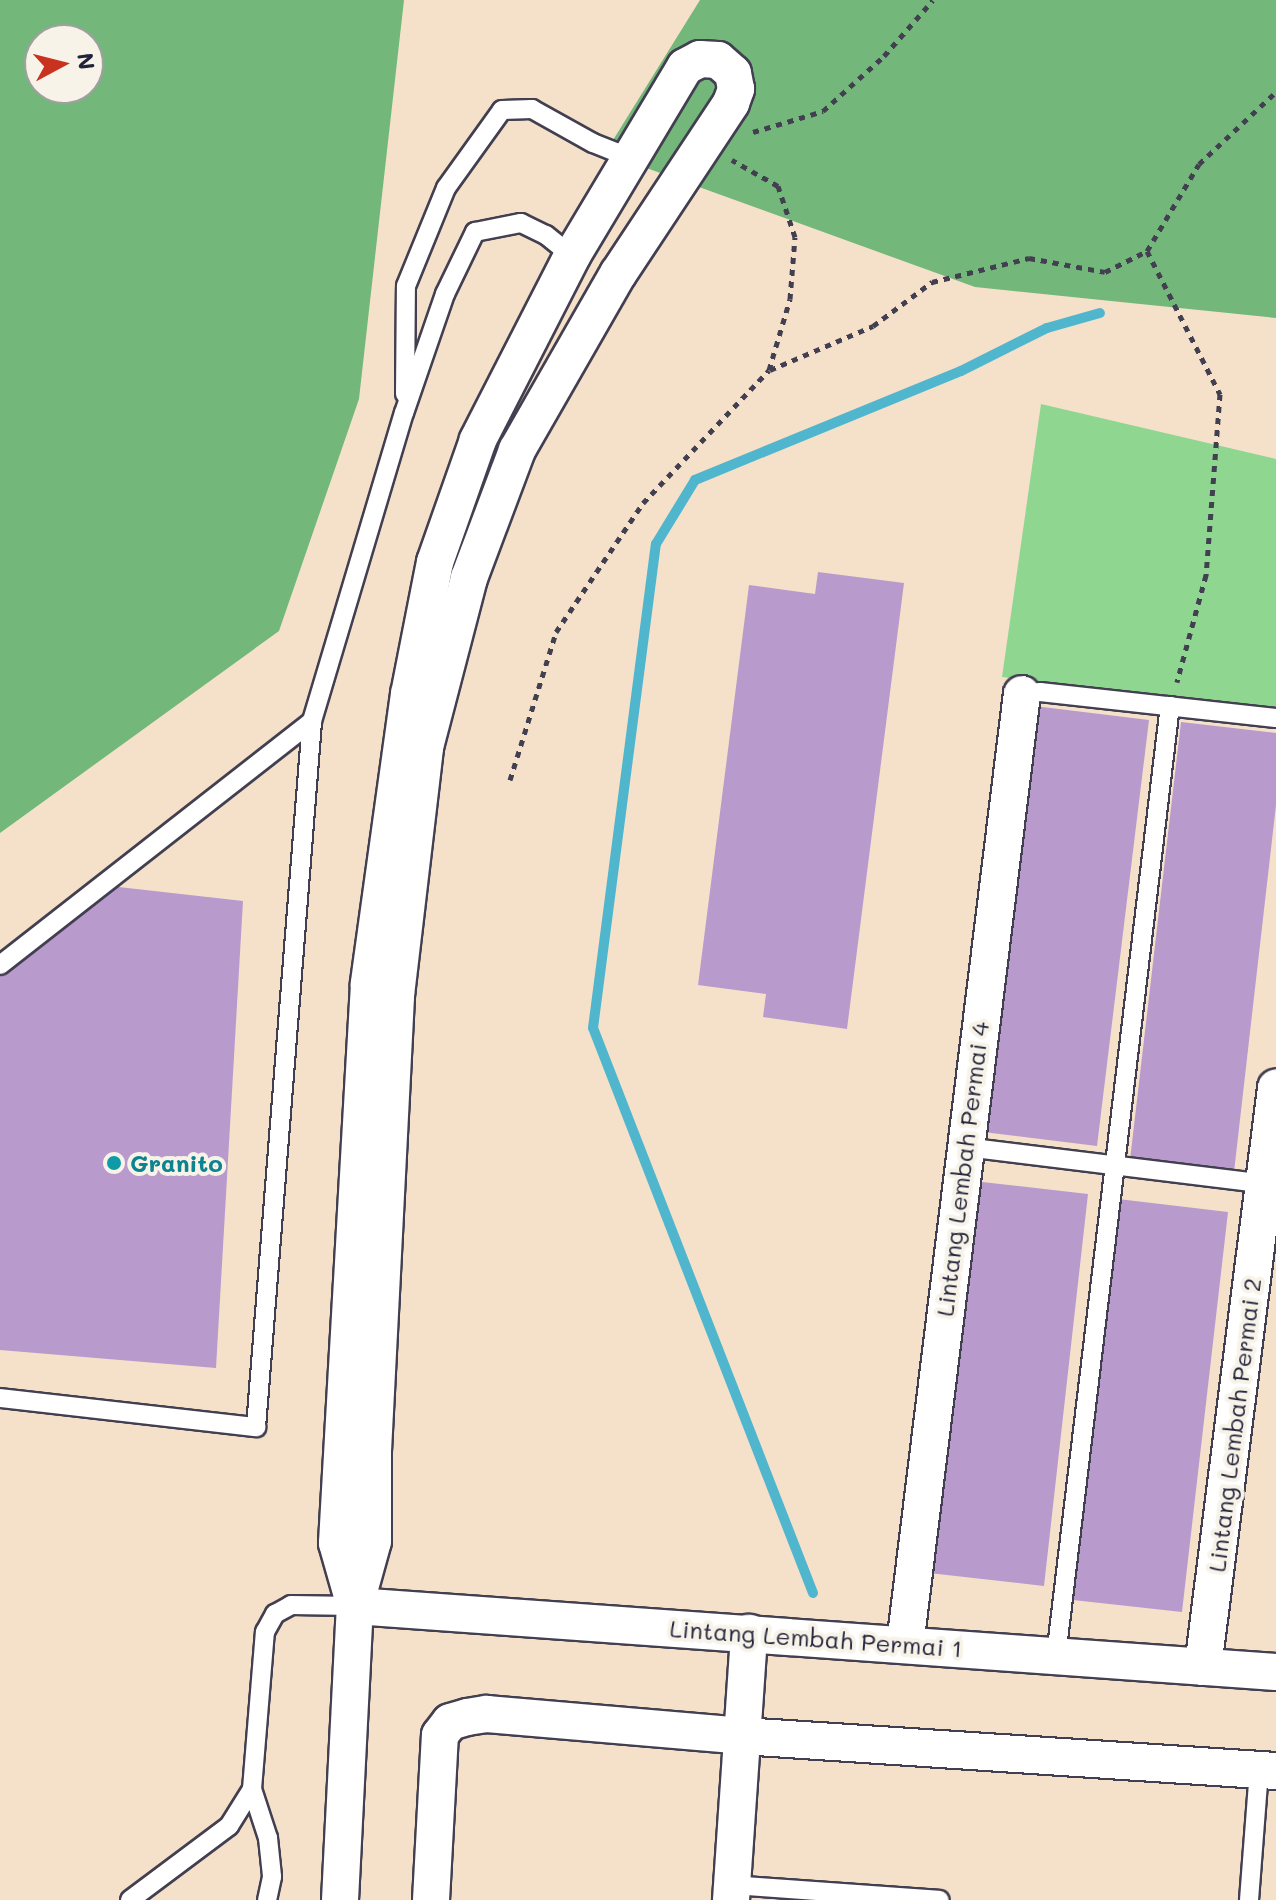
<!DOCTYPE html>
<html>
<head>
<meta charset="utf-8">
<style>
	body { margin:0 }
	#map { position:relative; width:1276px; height:1900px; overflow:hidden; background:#f5e1c9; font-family:Mali,sans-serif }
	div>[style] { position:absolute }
	.green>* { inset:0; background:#8fd690 }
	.forest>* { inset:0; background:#73b77a }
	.stream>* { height:10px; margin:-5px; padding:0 5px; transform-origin:5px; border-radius:5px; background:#50b6ce }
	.building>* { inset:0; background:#b99acc }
	.path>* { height:5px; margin-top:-2.5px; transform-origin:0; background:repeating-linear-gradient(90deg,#423f50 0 6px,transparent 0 12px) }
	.roads { filter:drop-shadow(2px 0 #423f50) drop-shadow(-2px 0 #423f50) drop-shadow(0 2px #423f50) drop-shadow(0 -2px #423f50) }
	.lane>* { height:18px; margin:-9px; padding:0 9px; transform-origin:9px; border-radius:9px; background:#fff }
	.street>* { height:36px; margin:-18px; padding:0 18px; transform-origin:18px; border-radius:18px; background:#fff }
	.dots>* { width:22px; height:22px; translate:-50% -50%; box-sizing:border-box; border:4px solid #f7f3e8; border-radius:50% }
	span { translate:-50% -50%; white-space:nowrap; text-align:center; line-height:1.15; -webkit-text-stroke:8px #f7f3e8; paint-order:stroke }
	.culture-label { font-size:24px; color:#0d838f; font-weight:700 }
	.left { translate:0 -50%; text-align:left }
	.street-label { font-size:24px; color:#22223b }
	.north { position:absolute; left:24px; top:24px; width:80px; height:80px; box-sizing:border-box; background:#f7f3e8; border:2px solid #a29fa3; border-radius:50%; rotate:83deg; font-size:22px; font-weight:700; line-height:32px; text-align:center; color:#22223b }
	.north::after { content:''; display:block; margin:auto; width:28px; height:36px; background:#c8321e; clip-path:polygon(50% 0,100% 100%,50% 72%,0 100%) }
</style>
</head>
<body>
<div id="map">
	<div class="green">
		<i style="clip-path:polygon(1041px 404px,1276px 459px,1276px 709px,1002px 677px)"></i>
	</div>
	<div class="forest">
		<i style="clip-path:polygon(evenodd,0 0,404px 0,359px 399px,279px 631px,0 833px,0 0,88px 40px,88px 88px,40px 88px,40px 40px,88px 40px)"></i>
		<i style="clip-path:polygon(700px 0,1276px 0,1276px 318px,975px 287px,605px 153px)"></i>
	</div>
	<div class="stream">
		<i style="left:813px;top:1593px;width:606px;rotate:-111.27deg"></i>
		<i style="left:593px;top:1028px;width:488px;rotate:-82.6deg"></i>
		<i style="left:656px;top:544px;width:75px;rotate:-58.6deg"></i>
		<i style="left:695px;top:480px;width:287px;rotate:-22.3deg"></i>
		<i style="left:961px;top:371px;width:96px;rotate:-26.6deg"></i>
		<i style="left:1047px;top:328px;width:55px;rotate:-15.8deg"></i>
	</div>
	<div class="building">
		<i style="clip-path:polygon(818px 572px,904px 583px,847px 1029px,763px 1017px,766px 994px,698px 985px,749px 585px,815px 594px)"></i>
		<i style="clip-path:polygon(1026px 705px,1149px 720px,1097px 1146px,975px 1131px)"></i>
		<i style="clip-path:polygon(1181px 722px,1276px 733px,1276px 805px,1234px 1172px,1130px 1160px)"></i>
		<i style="clip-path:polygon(92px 884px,243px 901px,216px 1368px,0 1350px,0 975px)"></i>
		<i style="clip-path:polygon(973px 1181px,1088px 1194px,1044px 1586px,929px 1573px)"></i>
		<i style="clip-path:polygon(1118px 1199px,1228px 1212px,1182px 1612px,1073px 1600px)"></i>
	</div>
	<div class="path">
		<i style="left:753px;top:132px;width:73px;rotate:-16.7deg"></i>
		<i style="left:823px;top:111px;width:82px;rotate:-42deg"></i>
		<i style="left:884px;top:56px;width:74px;rotate:-48.8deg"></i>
		<i style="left:1147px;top:251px;width:161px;rotate:63deg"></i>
		<i style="left:1220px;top:394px;width:182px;rotate:94.4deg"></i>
		<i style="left:1206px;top:575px;width:111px;rotate:105.2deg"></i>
		<i style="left:770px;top:370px;width:112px;rotate:-23.1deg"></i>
		<i style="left:873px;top:326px;width:74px;rotate:-36.7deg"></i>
		<i style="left:932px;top:282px;width:100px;rotate:-13.9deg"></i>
		<i style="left:1029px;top:258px;width:77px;rotate:10.4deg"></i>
		<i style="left:1105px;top:272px;width:47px;rotate:-26.6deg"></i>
		<i style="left:1147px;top:251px;width:101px;rotate:-59.1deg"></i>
		<i style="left:1199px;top:164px;width:105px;rotate:-43.1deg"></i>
		<i style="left:510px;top:780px;width:155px;rotate:-72.7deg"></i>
		<i style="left:556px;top:632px;width:156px;rotate:-56deg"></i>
		<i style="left:643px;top:503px;width:183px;rotate:-46.5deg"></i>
		<i style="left:769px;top:370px;width:74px;rotate:-73.5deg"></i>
		<i style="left:790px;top:299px;width:62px;rotate:-85.4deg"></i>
		<i style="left:795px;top:237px;width:54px;rotate:-108.4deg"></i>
		<i style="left:778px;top:186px;width:53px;rotate:-150.5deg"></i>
	</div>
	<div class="roads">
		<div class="lane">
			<i style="left:405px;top:394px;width:108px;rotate:-89.5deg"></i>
			<i style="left:406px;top:286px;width:106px;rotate:-67.8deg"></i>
			<i style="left:446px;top:188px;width:96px;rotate:-54.3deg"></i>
			<i style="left:502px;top:110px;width:30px;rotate:-2deg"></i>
			<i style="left:532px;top:109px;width:70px;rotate:29.1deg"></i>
			<i style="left:593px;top:143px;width:43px;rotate:21.8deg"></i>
			<i style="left:1022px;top:694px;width:18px;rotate:-6deg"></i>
			<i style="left:1040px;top:692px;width:237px;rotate:6.3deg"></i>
			<i style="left:0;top:965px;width:396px;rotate:-38deg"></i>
			<i style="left:965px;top:1147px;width:302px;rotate:7deg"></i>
			<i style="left:0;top:1398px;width:258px;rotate:6.5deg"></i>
			<i style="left:256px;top:1427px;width:708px;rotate:-85.46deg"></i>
			<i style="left:312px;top:721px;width:321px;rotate:-73.4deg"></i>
			<i style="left:404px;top:413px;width:126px;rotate:-71deg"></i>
			<i style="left:445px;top:294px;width:69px;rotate:-64.2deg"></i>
			<i style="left:475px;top:232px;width:47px;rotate:-11.1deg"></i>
			<i style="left:521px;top:223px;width:28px;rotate:26deg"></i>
			<i style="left:546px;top:235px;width:33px;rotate:39deg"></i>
			<i style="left:1056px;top:1656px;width:957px;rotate:-83.16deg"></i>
			<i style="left:252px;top:1789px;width:52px;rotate:71.9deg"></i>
			<i style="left:268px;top:1838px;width:39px;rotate:84deg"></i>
			<i style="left:272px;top:1877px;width:24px;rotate:102deg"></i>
			<i style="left:732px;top:1885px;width:208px;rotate:4.1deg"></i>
			<i style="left:130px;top:1900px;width:124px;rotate:-36.8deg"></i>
			<i style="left:229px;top:1826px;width:44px;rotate:-58.1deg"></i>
			<i style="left:252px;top:1789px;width:158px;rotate:-85.3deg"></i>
			<i style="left:265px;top:1632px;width:21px;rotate:-61deg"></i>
			<i style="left:275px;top:1614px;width:18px;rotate:-29deg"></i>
			<i style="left:291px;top:1605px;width:64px;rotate:0.9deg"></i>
			<i style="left:1249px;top:1900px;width:130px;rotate:-85.6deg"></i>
		</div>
		<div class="street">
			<i style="left:355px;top:1606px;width:923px;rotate:4.1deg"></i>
			<i style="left:905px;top:1645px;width:958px;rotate:-82.99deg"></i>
			<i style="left:1203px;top:1667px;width:584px;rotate:-82.81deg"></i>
			<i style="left:340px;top:1900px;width:294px;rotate:-87.1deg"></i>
			<i style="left:355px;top:1606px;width:67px;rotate:-74.5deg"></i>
			<i style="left:373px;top:1541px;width:90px;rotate:-90deg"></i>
			<i style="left:373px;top:1451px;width:457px;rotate:-87.1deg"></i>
			<i style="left:396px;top:995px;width:250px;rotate:-83.3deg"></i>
			<i style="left:425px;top:747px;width:175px;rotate:-75.4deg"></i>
			<i style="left:469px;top:578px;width:137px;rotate:-69.4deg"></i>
			<i style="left:517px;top:450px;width:203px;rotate:-60.2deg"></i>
			<i style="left:618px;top:274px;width:205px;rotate:-56.5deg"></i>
			<i style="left:731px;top:103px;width:15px;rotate:-70deg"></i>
			<i style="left:736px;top:89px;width:16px;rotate:-101deg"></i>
			<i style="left:733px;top:73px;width:20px;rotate:-139deg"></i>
			<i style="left:718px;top:60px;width:18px;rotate:-177deg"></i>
			<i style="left:700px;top:59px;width:17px;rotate:152deg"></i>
			<i style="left:685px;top:67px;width:220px;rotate:120.9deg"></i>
			<i style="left:572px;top:256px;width:207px;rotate:117.1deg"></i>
			<i style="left:478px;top:440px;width:129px;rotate:109.4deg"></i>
			<i style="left:435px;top:562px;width:135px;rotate:101.1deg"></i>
			<i style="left:409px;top:694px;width:293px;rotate:97.9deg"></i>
			<i style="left:369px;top:984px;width:560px;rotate:93.28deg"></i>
			<i style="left:337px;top:1543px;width:66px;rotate:74.1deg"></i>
			<i style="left:431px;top:1900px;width:165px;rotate:-86.9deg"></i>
			<i style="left:440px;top:1735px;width:16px;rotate:-52deg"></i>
			<i style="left:450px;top:1722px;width:18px;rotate:-16deg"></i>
			<i style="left:467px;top:1717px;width:20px;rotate:-9deg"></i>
			<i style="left:487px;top:1714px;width:256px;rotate:4.9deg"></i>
			<i style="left:742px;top:1736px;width:535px;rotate:3.75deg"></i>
			<i style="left:731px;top:1900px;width:268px;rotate:-86.1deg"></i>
		</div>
	</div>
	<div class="dots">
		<i style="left:114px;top:1163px;background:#0f9aa8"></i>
	</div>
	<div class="culture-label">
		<span class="left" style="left:130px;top:1163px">Granito</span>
	</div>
	<div class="street-label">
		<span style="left:962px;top:1169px;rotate:-83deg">Lintang Lembah Permai 4</span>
		<span style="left:1234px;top:1425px;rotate:-83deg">Lintang Lembah Permai 2</span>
		<span style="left:816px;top:1638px;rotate:4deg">Lintang Lembah Permai 1</span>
	</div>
	<div class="north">N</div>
</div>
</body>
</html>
